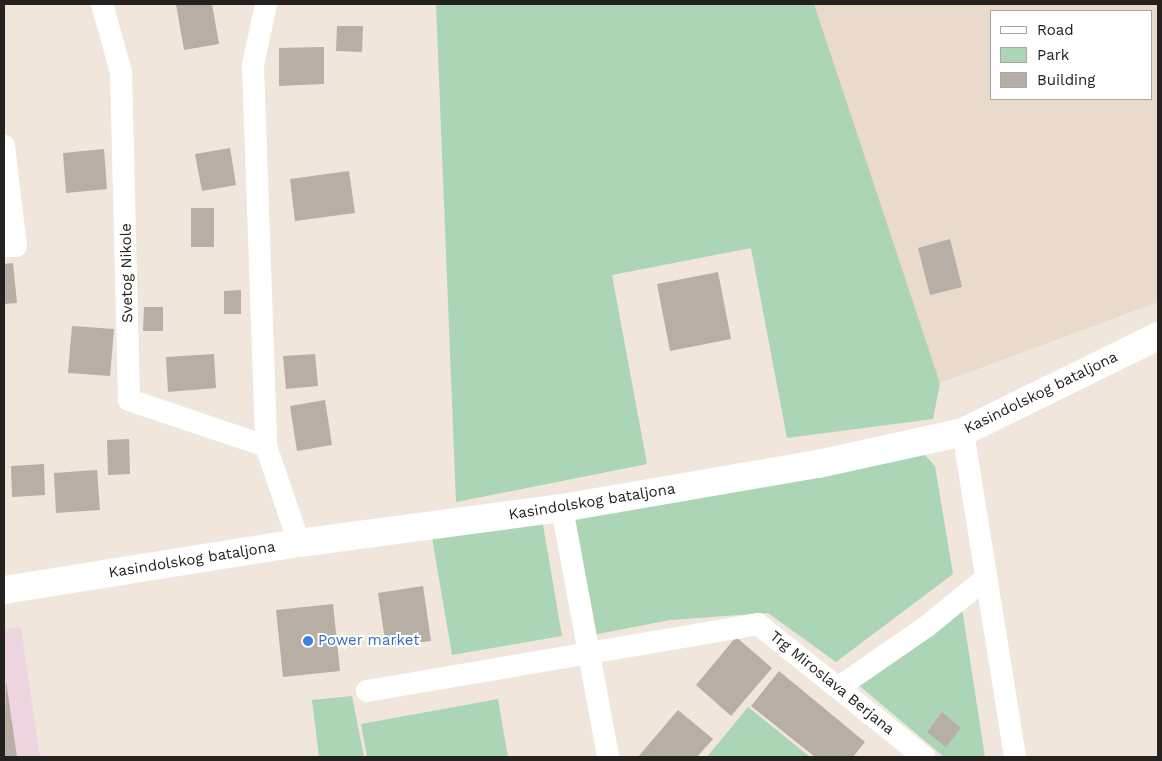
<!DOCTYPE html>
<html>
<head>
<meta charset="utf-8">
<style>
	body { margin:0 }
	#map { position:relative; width:1162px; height:761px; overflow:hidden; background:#f0e6dc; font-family:"Work Sans",sans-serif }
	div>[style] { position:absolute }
	.commercial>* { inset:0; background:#eed6e1 }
	.built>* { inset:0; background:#eadacb }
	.green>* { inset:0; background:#abd5b5 }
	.building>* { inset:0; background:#b7aea5 }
	.street>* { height:22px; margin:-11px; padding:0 11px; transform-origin:11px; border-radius:11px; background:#fff }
	.secondary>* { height:28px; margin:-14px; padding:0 14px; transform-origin:14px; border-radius:14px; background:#fff }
	.dots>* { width:14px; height:14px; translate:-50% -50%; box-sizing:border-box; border:2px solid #fff; border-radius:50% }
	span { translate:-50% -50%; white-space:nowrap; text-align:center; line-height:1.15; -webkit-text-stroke:4px #fff; paint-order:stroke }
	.street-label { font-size:15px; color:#25211e }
	.shop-label { font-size:15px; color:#366cbe }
	.left { translate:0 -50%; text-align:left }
	.frame { position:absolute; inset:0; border:5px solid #25211e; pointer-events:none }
	.legend { position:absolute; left:990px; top:10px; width:162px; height:90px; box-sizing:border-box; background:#fff; border:1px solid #a8a6a5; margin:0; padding:6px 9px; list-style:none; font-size:15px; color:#25211e }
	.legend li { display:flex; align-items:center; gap:10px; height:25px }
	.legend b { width:25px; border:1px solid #a8a6a5 }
</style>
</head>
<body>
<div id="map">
	<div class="commercial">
		<i style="clip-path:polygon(21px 627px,40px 757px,4px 757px,4px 629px)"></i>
	</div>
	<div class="built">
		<i style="clip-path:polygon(evenodd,814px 4px,1158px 4px,1158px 302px,940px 383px,814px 4px,991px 11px,1151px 11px,1151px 99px,991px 99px,991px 11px)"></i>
	</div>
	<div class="green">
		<i style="clip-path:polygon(436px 4px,814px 4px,940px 383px,933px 419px,787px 438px,751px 248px,612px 275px,647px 464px,456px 502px)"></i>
		<i style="clip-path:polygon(921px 451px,935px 466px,953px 574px,836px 662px,768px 613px,670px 620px,593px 635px,574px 520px)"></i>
		<i style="clip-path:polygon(542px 519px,562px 636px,452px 655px,432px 538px)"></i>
		<i style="clip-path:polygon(961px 602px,985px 757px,944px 757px,856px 683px)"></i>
		<i style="clip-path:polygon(352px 696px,364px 757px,319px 757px,312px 700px)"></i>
		<i style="clip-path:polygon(498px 699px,508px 757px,367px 757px,361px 724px)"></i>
		<i style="clip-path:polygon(748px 707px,810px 757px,707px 757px)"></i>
	</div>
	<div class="building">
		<i style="clip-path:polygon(176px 4px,212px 4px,219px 44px,184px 50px)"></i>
		<i style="clip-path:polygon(337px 26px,363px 26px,362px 52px,336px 51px)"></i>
		<i style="clip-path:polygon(324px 47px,324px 84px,279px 86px,279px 48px)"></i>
		<i style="clip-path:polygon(230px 148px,236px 185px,202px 191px,195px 154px)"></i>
		<i style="clip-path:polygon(104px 149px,107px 189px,66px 193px,63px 153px)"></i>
		<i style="clip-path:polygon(349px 171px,355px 213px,295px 221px,290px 179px)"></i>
		<i style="clip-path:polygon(191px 208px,214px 208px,214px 247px,191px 247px)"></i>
		<i style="clip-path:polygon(950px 239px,962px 287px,930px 295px,918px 248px)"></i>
		<i style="clip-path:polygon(13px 263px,17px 303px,4px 304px,4px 264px)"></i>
		<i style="clip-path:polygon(718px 272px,731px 339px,670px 351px,657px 284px)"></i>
		<i style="clip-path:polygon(241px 290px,241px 314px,224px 314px,224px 291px)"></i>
		<i style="clip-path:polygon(144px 307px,163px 307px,163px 331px,143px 331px)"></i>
		<i style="clip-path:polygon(72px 326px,114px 329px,110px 376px,68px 373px)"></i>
		<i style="clip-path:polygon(214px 354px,216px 388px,168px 392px,166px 357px)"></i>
		<i style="clip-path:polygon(315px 354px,318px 386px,286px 389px,283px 356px)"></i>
		<i style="clip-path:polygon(325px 400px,332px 445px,297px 451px,290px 406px)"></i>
		<i style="clip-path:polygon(129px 439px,130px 474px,108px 475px,107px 440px)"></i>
		<i style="clip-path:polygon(44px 464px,45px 495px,12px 497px,11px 466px)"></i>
		<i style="clip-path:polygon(97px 470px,100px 510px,56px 513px,54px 473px)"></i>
		<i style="clip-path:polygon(423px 586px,431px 641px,386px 647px,378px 593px)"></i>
		<i style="clip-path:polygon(333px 604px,340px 671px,283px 677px,276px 610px)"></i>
		<i style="clip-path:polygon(736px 637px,772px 668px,731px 716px,696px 685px)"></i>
		<i style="clip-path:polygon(779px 671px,865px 742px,853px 757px,815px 757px,751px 706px)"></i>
		<i style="clip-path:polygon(6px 681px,17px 757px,4px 757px)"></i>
		<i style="clip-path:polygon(678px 710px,713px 739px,697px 757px,638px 757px)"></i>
		<i style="clip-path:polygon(942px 712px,961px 728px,946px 747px,927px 732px)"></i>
	</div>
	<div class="street">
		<i style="left:102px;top:4px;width:71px;rotate:74.4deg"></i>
		<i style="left:121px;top:72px;width:328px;rotate:88.6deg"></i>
		<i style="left:129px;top:400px;width:145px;rotate:18.6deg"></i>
		<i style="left:266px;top:4px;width:62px;rotate:102deg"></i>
		<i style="left:253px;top:65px;width:381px;rotate:88deg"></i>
		<i style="left:266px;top:446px;width:102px;rotate:71.2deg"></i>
		<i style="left:4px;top:146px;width:101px;rotate:83.2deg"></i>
		<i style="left:16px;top:246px;width:12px;rotate:180deg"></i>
		<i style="left:963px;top:432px;width:329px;rotate:80.9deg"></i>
		<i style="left:562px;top:508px;width:253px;rotate:79.5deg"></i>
		<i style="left:839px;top:687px;width:106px;rotate:-34.6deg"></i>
		<i style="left:926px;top:627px;width:77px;rotate:-39.2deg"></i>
		<i style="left:367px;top:691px;width:397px;rotate:-9.7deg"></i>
		<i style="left:758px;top:624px;width:213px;rotate:38.7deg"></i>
	</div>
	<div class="secondary">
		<i style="left:4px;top:590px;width:299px;rotate:-9.1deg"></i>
		<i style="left:299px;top:543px;width:265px;rotate:-7.6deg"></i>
		<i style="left:562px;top:508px;width:260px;rotate:-9.8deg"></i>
		<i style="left:818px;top:464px;width:148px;rotate:-12.4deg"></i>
		<i style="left:963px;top:432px;width:217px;rotate:-26.2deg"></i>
	</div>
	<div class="dots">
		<i style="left:308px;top:641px;background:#3f7fe0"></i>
	</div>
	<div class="street-label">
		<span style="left:127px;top:273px;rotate:-91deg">Svetog Nikole</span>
		<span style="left:1041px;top:393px;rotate:-26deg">Kasindolskog bataljona</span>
		<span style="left:592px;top:502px;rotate:-9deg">Kasindolskog bataljona</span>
		<span style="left:192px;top:560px;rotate:-9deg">Kasindolskog bataljona</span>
		<span style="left:832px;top:683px;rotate:39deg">Trg Miroslava Berjana</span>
	</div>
	<div class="shop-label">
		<span class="left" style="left:318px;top:641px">Power market</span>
	</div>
	<div class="frame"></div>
	<ul class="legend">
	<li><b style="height:6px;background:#fff"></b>Road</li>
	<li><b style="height:14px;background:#abd5b5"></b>Park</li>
	<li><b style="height:14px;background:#b7aea5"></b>Building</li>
	</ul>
</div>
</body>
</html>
